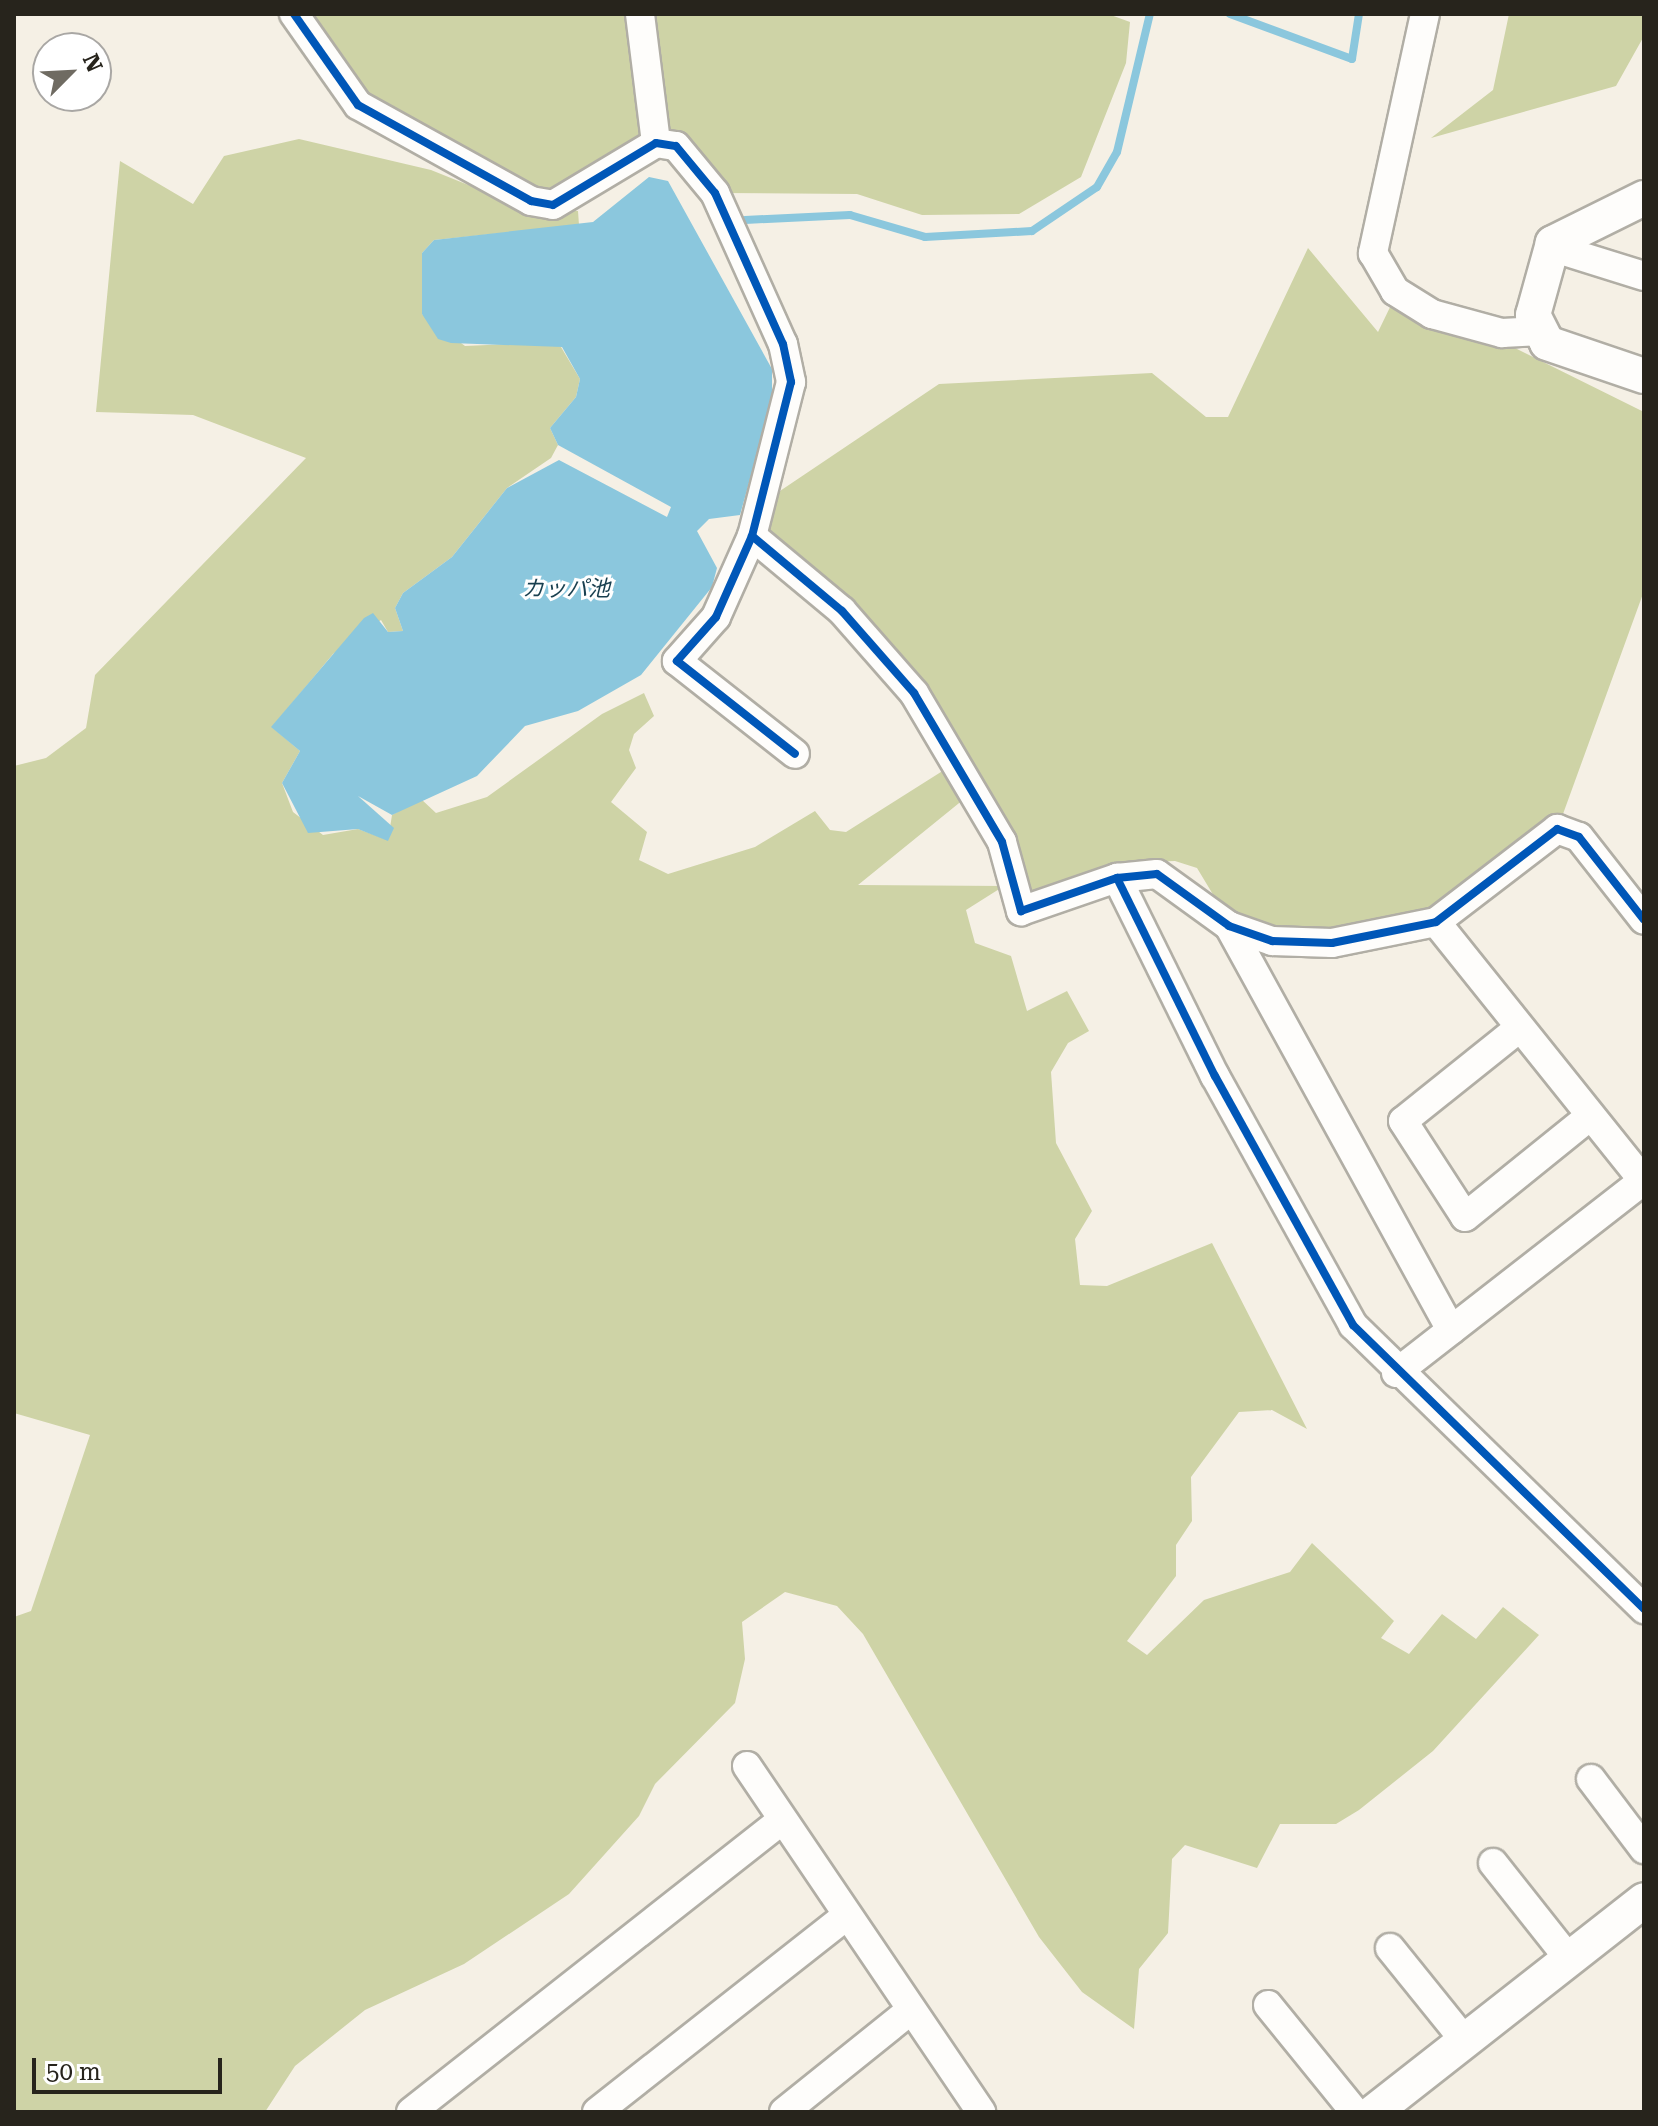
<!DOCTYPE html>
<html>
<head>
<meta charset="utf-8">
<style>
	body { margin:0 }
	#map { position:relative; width:1658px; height:2126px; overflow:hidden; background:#f5f0e5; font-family:"Roboto Serif","Noto Sans JP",serif }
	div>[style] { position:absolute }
	.forest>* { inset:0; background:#ced3a6 }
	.water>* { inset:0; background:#8bc7dd }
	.stream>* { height:8px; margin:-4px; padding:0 4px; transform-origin:4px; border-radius:4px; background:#8bc7dd }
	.roads { filter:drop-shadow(2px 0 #b1aea5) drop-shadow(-2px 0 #b1aea5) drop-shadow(0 2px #b1aea5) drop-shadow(0 -2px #b1aea5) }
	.minor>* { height:28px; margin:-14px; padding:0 14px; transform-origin:14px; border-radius:14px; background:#fefdfb }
	.tertiary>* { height:34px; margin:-17px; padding:0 17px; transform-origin:17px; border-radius:17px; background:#fefdfb }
	.cycleway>* { height:8px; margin:-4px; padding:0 4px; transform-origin:4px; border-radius:4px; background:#0057b8 }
	span { translate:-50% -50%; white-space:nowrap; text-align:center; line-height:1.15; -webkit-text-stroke:6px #fff; paint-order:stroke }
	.water-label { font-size:22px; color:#183f4f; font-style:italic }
	.frame { position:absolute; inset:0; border:16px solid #27241c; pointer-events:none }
	.north { position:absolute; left:32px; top:32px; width:80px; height:80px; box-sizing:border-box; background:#fff; border:2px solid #a9a7a4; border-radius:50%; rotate:66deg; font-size:22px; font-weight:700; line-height:32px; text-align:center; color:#27241c }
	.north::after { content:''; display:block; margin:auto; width:28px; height:36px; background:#6f6b62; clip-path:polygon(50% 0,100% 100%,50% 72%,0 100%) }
	.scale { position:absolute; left:32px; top:2058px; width:190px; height:36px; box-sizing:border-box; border:4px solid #27241c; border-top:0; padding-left:10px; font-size:24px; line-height:28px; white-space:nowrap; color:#27241c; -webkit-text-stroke:6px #fff; paint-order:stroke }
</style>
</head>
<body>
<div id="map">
	<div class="forest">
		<i style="clip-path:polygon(298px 14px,1108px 14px,1130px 22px,1126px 63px,1081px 177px,1019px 214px,922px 215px,857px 194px,723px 193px,675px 147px,553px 200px,359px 105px)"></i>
		<i style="clip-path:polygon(1509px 14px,1644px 14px,1644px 36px,1616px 86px,1431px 138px,1493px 90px)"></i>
		<i style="clip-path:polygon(299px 139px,431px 170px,528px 209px,578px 211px,579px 225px,434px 240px,422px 253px,422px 314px,465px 346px,550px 342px,561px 347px,580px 379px,576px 397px,550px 428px,558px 445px,551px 458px,507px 488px,452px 557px,403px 593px,395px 608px,403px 631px,388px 632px,381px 620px,333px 654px,272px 727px,300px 751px,282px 783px,293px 812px,323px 835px,358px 829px,388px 840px,392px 815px,421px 799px,436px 813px,487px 797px,602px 714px,644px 693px,654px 716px,634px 734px,629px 750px,636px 768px,611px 802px,647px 832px,639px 860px,668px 874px,755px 847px,815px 811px,830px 830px,846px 832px,952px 765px,969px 795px,858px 885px,1004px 886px,966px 910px,975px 943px,1011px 956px,1027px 1011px,1067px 991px,1089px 1031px,1068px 1043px,1051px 1072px,1056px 1143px,1092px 1211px,1075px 1239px,1080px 1285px,1107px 1286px,1212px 1243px,1307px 1429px,1272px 1410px,1239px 1412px,1191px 1477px,1192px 1521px,1176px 1545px,1176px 1576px,1127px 1641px,1147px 1655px,1204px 1600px,1290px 1572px,1312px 1543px,1394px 1621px,1381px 1638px,1409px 1654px,1442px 1614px,1476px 1639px,1503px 1607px,1539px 1635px,1433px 1751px,1359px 1810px,1336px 1824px,1280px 1824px,1257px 1868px,1185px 1845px,1172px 1859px,1168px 1933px,1139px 1969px,1134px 2029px,1082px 1992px,1039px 1937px,863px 1634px,837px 1606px,785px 1592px,742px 1622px,745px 1659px,735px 1703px,655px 1784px,639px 1816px,569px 1894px,464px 1964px,365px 2010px,295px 2066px,265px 2112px,14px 2112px,14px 1617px,31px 1611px,90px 1435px,14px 1413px,14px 766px,46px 758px,86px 728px,95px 675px,306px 458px,193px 415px,96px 412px,120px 161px,193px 204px,224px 156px)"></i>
		<i style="clip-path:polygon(1308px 248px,1378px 332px,1393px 301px,1505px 343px,1644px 412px,1644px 591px,1559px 825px,1432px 913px,1290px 937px,1223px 911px,1197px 868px,1175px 861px,1148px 862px,1028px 898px,964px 753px,763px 529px,774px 495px,939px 384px,1152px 373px,1206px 417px,1228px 417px)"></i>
	</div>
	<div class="water">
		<i style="clip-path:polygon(649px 177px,668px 181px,772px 369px,772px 400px,740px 515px,709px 519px,697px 531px,717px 568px,712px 587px,641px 675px,578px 711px,525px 726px,477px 776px,392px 815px,358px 796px,394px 828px,388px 841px,358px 829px,308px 833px,282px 783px,300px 751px,271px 727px,364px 618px,373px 613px,388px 632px,403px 631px,395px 608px,403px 593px,452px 557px,507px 488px,559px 460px,667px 517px,671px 507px,558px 445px,550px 428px,576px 397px,580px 379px,562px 347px,451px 343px,438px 339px,422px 314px,422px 253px,434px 240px,593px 222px)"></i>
	</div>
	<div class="stream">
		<i style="left:1230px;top:14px;width:130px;rotate:20.2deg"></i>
		<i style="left:1352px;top:59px;width:46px;rotate:-81.2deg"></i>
		<i style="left:745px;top:220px;width:105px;rotate:-2.7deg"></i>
		<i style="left:850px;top:215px;width:78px;rotate:16.3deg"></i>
		<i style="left:925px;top:237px;width:107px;rotate:-3.2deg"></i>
		<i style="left:1032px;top:231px;width:78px;rotate:-34.1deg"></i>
		<i style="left:1097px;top:187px;width:40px;rotate:-60.3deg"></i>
		<i style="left:1117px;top:152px;width:142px;rotate:-76.6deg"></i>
	</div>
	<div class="roads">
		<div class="minor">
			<i style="left:294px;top:14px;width:111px;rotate:54.9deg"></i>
			<i style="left:358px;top:105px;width:198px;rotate:29deg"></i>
			<i style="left:531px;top:201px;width:22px;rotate:10deg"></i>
			<i style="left:553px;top:205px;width:120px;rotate:-31deg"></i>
			<i style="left:656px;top:143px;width:20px;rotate:9deg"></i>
			<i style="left:676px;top:146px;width:61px;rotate:50.3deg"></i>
			<i style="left:715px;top:193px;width:166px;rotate:65.8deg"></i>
			<i style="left:783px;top:344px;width:39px;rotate:78deg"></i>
			<i style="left:791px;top:382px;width:159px;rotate:104.2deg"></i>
			<i style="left:752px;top:536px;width:89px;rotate:114deg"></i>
			<i style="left:716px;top:617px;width:59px;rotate:131.6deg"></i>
			<i style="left:677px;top:661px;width:150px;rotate:38.2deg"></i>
			<i style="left:640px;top:14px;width:130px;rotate:82.9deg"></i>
			<i style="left:1425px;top:14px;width:245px;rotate:102.3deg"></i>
			<i style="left:1373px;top:253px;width:44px;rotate:59.9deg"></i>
			<i style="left:1395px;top:291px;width:44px;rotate:31.9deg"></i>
			<i style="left:1432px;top:314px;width:73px;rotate:15.2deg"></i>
			<i style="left:1502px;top:333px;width:34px;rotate:-3deg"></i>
			<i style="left:1551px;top:247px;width:97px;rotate:17.3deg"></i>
			<i style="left:752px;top:536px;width:117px;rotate:39.8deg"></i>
			<i style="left:842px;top:611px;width:109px;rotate:48.7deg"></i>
			<i style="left:914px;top:693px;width:173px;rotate:59.4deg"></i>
			<i style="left:1002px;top:842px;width:72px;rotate:74.6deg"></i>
			<i style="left:1021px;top:911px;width:102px;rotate:-19deg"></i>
			<i style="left:1117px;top:878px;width:40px;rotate:-5.7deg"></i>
			<i style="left:1157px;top:874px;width:89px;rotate:35.8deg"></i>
			<i style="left:1229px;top:926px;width:46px;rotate:19.2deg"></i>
			<i style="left:1272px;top:941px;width:60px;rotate:1.9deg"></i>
			<i style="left:1332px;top:943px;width:106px;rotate:-11.4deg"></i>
			<i style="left:1436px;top:922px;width:153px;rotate:-37.5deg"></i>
			<i style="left:1557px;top:829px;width:23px;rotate:20deg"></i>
			<i style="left:1579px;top:837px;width:105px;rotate:51.9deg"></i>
			<i style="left:1117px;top:878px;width:221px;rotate:63.7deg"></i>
			<i style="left:1215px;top:1076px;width:285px;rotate:61deg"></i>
			<i style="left:1353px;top:1325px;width:407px;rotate:44.3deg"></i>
			<i style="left:1436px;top:922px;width:331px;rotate:51.3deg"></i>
			<i style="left:1229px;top:926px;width:461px;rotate:61.2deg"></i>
			<i style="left:1518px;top:1029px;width:147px;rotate:141.3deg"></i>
			<i style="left:1403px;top:1121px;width:114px;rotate:57.1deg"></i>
			<i style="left:1465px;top:1217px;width:161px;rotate:-38.9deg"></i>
			<i style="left:1396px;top:1373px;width:314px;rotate:-37.9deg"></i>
			<i style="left:747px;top:1766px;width:418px;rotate:55.9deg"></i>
			<i style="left:1591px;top:1779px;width:88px;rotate:52.9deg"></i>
			<i style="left:1493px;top:1863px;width:122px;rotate:51.6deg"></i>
			<i style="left:1390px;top:1948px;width:119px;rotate:51.1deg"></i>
			<i style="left:1268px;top:2005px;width:138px;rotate:50.9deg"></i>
			<i style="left:411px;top:2112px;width:469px;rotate:-38.2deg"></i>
			<i style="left:597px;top:2112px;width:317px;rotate:-38.2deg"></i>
			<i style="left:784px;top:2112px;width:163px;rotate:-38.8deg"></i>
		</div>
		<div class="tertiary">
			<i style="left:1644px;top:198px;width:102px;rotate:153.7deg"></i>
			<i style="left:1553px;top:243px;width:75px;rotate:105.5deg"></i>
			<i style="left:1533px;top:315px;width:31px;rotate:63deg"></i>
			<i style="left:1547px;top:343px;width:102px;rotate:18.8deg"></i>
			<i style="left:1374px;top:2112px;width:343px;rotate:-38.1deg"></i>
		</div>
	</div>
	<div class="cycleway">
		<i style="left:294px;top:14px;width:111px;rotate:54.9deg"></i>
		<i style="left:358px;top:105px;width:198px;rotate:29deg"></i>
		<i style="left:531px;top:201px;width:22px;rotate:10deg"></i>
		<i style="left:553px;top:205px;width:120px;rotate:-31deg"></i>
		<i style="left:656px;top:143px;width:20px;rotate:9deg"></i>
		<i style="left:676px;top:146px;width:61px;rotate:50.3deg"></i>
		<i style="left:715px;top:193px;width:166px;rotate:65.8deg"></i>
		<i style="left:783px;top:344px;width:39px;rotate:78deg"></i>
		<i style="left:791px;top:382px;width:159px;rotate:104.2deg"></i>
		<i style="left:752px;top:536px;width:89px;rotate:114deg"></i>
		<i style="left:716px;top:617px;width:59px;rotate:131.6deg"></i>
		<i style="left:677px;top:661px;width:150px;rotate:38.2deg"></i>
		<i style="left:752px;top:536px;width:117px;rotate:39.8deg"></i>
		<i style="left:842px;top:611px;width:109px;rotate:48.7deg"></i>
		<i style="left:914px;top:693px;width:173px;rotate:59.4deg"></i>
		<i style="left:1002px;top:842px;width:72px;rotate:74.6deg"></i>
		<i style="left:1021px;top:911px;width:102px;rotate:-19deg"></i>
		<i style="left:1117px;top:878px;width:40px;rotate:-5.7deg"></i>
		<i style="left:1157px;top:874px;width:89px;rotate:35.8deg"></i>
		<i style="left:1229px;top:926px;width:46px;rotate:19.2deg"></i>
		<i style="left:1272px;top:941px;width:60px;rotate:1.9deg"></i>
		<i style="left:1332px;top:943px;width:106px;rotate:-11.4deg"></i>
		<i style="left:1436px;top:922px;width:153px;rotate:-37.5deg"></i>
		<i style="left:1557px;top:829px;width:23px;rotate:20deg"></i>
		<i style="left:1579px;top:837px;width:105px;rotate:51.9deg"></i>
		<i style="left:1117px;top:878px;width:221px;rotate:63.7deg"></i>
		<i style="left:1215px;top:1076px;width:285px;rotate:61deg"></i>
		<i style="left:1353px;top:1325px;width:407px;rotate:44.3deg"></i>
	</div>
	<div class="water-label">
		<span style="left:566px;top:589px">カッパ池</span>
	</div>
	<div class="frame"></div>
	<div class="north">N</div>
	<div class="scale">50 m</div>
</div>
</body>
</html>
